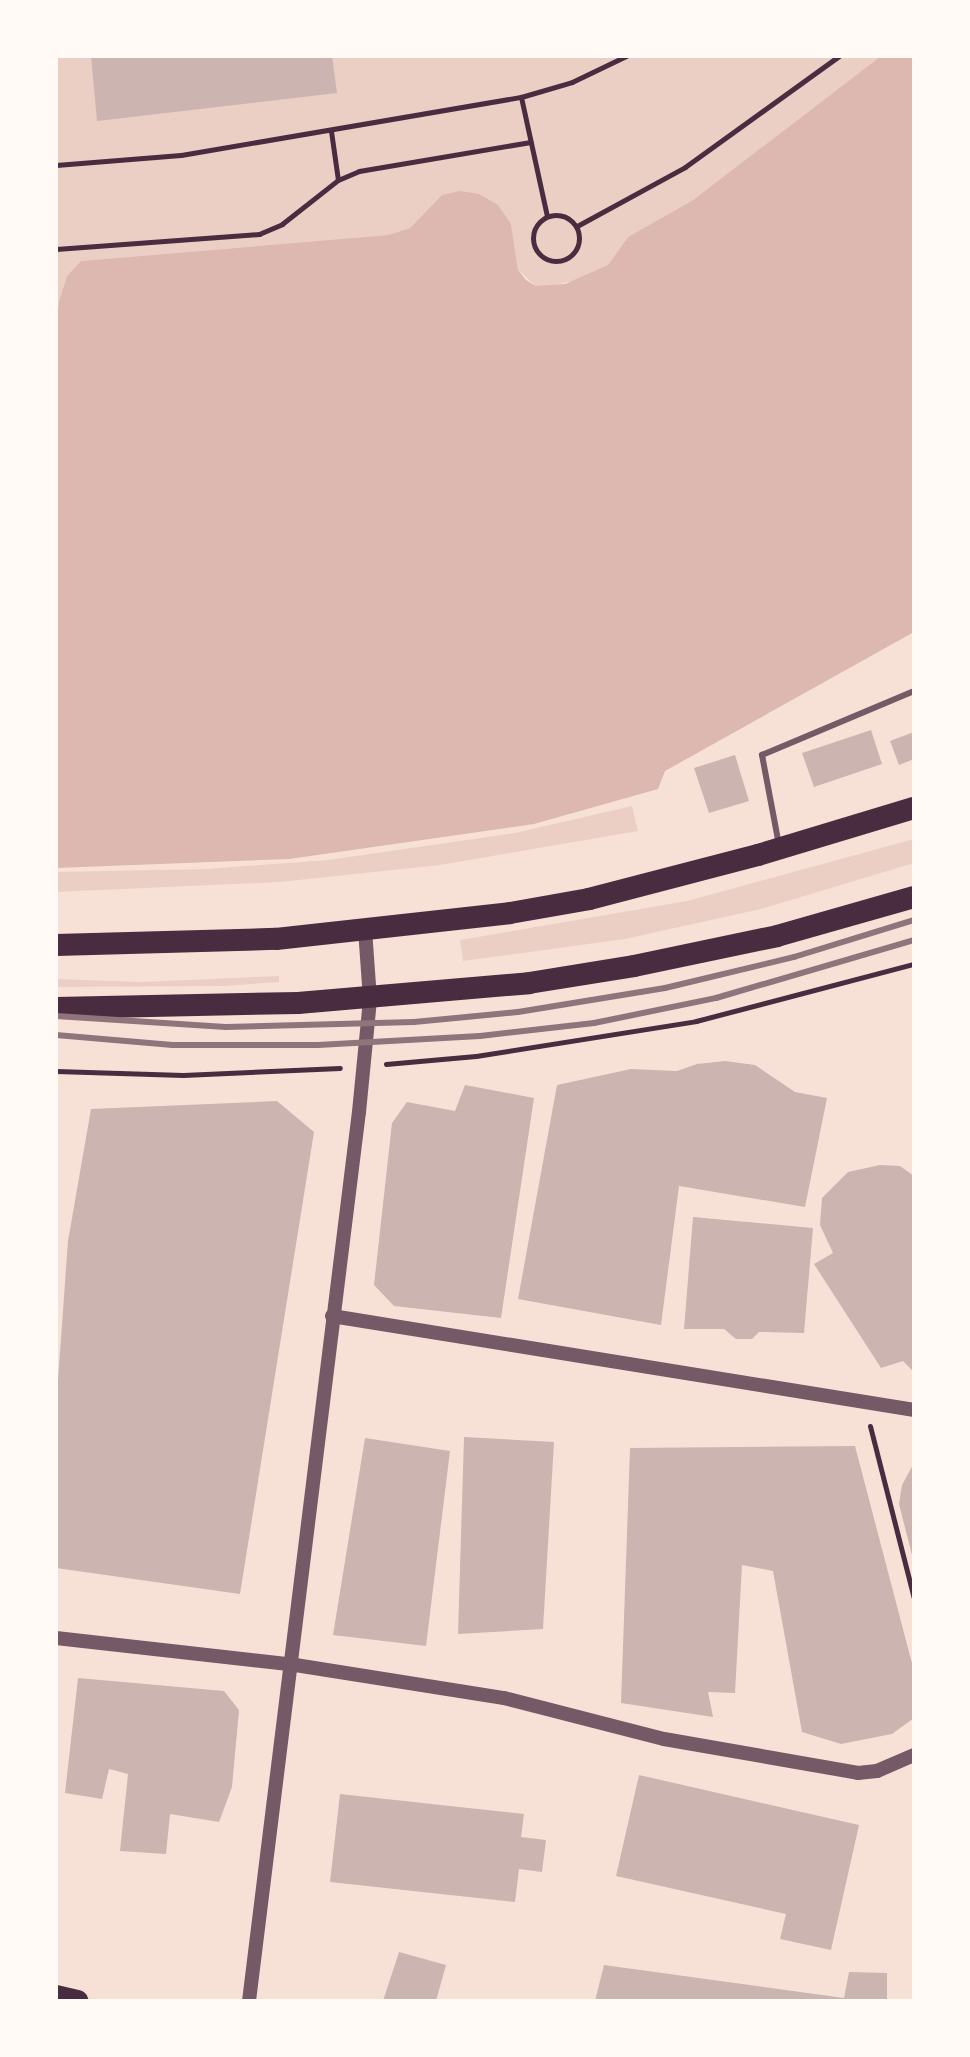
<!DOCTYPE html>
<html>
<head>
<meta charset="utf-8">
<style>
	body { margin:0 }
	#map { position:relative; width:970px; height:2057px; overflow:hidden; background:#f7e1d7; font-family:"Open Sans",sans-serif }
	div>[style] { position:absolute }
	.green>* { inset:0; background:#ebcfc5 }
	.water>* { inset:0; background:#dcb8b0 }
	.building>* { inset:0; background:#ccb4b1 }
	.path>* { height:5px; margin:-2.5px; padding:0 2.5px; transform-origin:2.5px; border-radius:2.5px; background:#4a2c40 }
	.path>.ring { margin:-2.5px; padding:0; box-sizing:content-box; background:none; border:5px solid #4a2c40; border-radius:50% }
	.service>* { height:6px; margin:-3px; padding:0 3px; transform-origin:3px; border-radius:3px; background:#755966 }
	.tertiary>* { height:14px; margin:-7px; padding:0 7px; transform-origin:7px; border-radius:7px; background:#755966 }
	.trunk>* { height:22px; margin:-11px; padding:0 11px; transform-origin:11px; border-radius:11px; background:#4a2c40 }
	.rail>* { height:6px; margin:-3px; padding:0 3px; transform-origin:3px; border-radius:3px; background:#8f747c }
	span { translate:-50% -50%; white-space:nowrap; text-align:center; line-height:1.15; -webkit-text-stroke:6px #fffaf5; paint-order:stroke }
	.frame { position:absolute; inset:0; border:58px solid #fffaf5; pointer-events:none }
</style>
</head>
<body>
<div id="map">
	<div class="green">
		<i style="clip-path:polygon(56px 56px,881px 56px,693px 200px,628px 237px,608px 265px,587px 277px,548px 287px,536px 286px,518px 270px,511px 224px,442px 195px,410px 228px,388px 235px,81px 261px,67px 276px,59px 301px,56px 329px)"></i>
		<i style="clip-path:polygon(632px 806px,638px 831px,440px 865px,280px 882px,56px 892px,56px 872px,206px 869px,328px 860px,515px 833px)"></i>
		<i style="clip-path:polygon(914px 839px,914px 863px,761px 909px,625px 939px,463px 961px,460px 940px,687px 901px)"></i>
		<i style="clip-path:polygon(279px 976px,279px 982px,225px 986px,56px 987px,56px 979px,140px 982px)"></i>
	</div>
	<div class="water">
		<i style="clip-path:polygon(881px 56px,914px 56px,914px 632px,665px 771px,658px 789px,534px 824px,289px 859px,56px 868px,56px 329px,59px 301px,67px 276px,81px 261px,388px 235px,410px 228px,442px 195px,460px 191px,479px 194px,498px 205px,511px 224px,518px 270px,526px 280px,536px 286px,565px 284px,608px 265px,628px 237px,693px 200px)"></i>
	</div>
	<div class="building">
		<i style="clip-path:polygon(91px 56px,332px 56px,337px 93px,97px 121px)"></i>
		<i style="clip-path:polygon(871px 730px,882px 764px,814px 787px,802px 753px)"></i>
		<i style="clip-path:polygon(914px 732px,914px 759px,899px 765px,890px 741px)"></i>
		<i style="clip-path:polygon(735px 755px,749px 801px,709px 813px,694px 768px)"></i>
		<i style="clip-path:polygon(725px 1061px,755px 1065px,795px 1092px,827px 1098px,805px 1207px,679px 1186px,661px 1325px,518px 1299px,557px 1085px,631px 1069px,677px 1071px,697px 1064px)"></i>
		<i style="clip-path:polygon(465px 1085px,534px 1098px,501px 1318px,394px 1306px,374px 1285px,392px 1123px,407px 1102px,455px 1111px)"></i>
		<i style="clip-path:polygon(277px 1101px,314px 1132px,240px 1594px,56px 1568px,56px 1408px,68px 1241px,91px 1109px)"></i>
		<i style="clip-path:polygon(880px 1165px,900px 1166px,914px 1176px,914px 1372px,903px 1361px,881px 1368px,814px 1264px,833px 1253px,820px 1225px,822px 1198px,848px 1172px)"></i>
		<i style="clip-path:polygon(693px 1217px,813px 1228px,804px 1333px,759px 1332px,752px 1339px,736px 1339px,724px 1329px,684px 1329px)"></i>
		<i style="clip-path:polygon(464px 1437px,554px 1442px,543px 1629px,458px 1634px)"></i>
		<i style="clip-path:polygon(365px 1438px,450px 1451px,426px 1646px,333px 1635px)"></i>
		<i style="clip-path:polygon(855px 1446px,914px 1671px,914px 1718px,892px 1734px,841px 1744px,802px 1732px,773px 1571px,742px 1565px,735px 1693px,708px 1692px,713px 1717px,621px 1703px,630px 1448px)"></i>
		<i style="clip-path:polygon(914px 1463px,914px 1555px,912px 1555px,899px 1504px,902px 1485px)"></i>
		<i style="clip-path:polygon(78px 1678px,224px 1691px,239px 1710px,232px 1787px,219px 1822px,170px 1814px,166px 1854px,120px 1851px,128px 1774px,109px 1769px,102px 1799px,65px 1793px)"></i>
		<i style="clip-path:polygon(639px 1775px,859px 1825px,831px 1950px,780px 1939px,786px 1914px,616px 1876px)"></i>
		<i style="clip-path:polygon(340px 1794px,524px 1814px,521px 1837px,546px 1840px,542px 1872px,519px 1869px,515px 1902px,330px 1882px)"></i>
		<i style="clip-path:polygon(399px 1952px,446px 1965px,436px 2001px,383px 2001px)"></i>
		<i style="clip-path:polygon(604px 1965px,844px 1998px,849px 1972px,887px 1973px,887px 2001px,595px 2001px)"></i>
	</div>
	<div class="path">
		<i style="left:521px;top:97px;width:122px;rotate:77.7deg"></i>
		<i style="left:331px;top:131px;width:49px;rotate:81.9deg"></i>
		<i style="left:56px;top:165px;width:125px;rotate:-4.6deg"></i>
		<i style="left:181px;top:155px;width:345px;rotate:-9.7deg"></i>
		<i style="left:521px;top:97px;width:53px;rotate:-16.4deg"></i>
		<i style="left:572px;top:82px;width:60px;rotate:-25.7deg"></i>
		<i class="ring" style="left:533px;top:215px;width:41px;height:41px"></i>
		<i style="left:577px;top:226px;width:123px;rotate:-28.6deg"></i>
		<i style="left:685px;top:167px;width:190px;rotate:-35.8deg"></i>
		<i style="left:56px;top:249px;width:204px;rotate:-4.2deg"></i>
		<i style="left:259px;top:234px;width:25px;rotate:-23deg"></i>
		<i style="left:282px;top:224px;width:71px;rotate:-38.2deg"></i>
		<i style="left:338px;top:180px;width:23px;rotate:-23deg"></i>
		<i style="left:359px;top:171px;width:174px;rotate:-9.6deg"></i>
		<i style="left:386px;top:1064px;width:90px;rotate:-5.1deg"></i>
		<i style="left:476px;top:1056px;width:223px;rotate:-9deg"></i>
		<i style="left:696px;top:1021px;width:225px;rotate:-14.7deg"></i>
		<i style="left:56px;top:1071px;width:127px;rotate:1.8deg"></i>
		<i style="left:183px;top:1075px;width:157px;rotate:-2.6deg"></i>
		<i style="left:870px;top:1426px;width:179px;rotate:75.7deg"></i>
	</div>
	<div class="service">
		<i style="left:779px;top:845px;width:92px;rotate:-100.7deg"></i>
		<i style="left:762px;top:755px;width:165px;rotate:-22.8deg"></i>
	</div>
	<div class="tertiary">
		<i style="left:332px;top:1316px;width:590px;rotate:9.17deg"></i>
		<i style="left:56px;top:1638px;width:234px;rotate:6.4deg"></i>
		<i style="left:289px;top:1664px;width:218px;rotate:9deg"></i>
		<i style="left:504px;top:1698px;width:165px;rotate:14.4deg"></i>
		<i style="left:664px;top:1739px;width:197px;rotate:9.9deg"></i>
		<i style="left:858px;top:1773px;width:19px;rotate:-6deg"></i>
		<i style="left:877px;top:1771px;width:40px;rotate:-23.4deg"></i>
		<i style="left:249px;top:2001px;width:896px;rotate:-82.95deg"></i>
		<i style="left:359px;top:1112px;width:114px;rotate:-84.4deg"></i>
		<i style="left:370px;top:999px;width:69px;rotate:-94.1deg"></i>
	</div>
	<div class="trunk">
		<i style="left:56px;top:945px;width:220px;rotate:-1.6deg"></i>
		<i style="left:276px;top:939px;width:235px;rotate:-6.3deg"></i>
		<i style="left:510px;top:913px;width:80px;rotate:-10deg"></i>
		<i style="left:589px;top:899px;width:175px;rotate:-14.6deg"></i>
		<i style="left:758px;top:855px;width:163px;rotate:-16.8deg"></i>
		<i style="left:56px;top:1008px;width:242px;rotate:-1.2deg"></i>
		<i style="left:298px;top:1003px;width:232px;rotate:-4.9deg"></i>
		<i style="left:529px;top:983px;width:106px;rotate:-9.2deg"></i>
		<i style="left:634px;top:966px;width:146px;rotate:-11.8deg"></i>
		<i style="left:777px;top:936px;width:142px;rotate:-15.9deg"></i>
		<i style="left:56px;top:1996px;width:22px;rotate:13deg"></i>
	</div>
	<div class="rail">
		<i style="left:56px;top:1016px;width:170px;rotate:3.7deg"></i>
		<i style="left:226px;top:1027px;width:188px;rotate:-1.5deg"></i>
		<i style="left:414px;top:1022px;width:104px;rotate:-5.5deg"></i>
		<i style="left:518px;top:1012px;width:149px;rotate:-9.3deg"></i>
		<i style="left:665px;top:988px;width:133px;rotate:-13.5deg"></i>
		<i style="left:794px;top:957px;width:126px;rotate:-17.1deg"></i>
		<i style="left:56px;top:1035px;width:117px;rotate:4.9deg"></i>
		<i style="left:173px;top:1045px;width:145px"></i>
		<i style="left:318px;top:1045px;width:162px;rotate:-3.2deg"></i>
		<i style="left:480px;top:1036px;width:115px;rotate:-6.5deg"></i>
		<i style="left:594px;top:1023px;width:125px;rotate:-11.6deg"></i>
		<i style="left:716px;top:998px;width:206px;rotate:-16.3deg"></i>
	</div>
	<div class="frame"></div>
</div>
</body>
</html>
